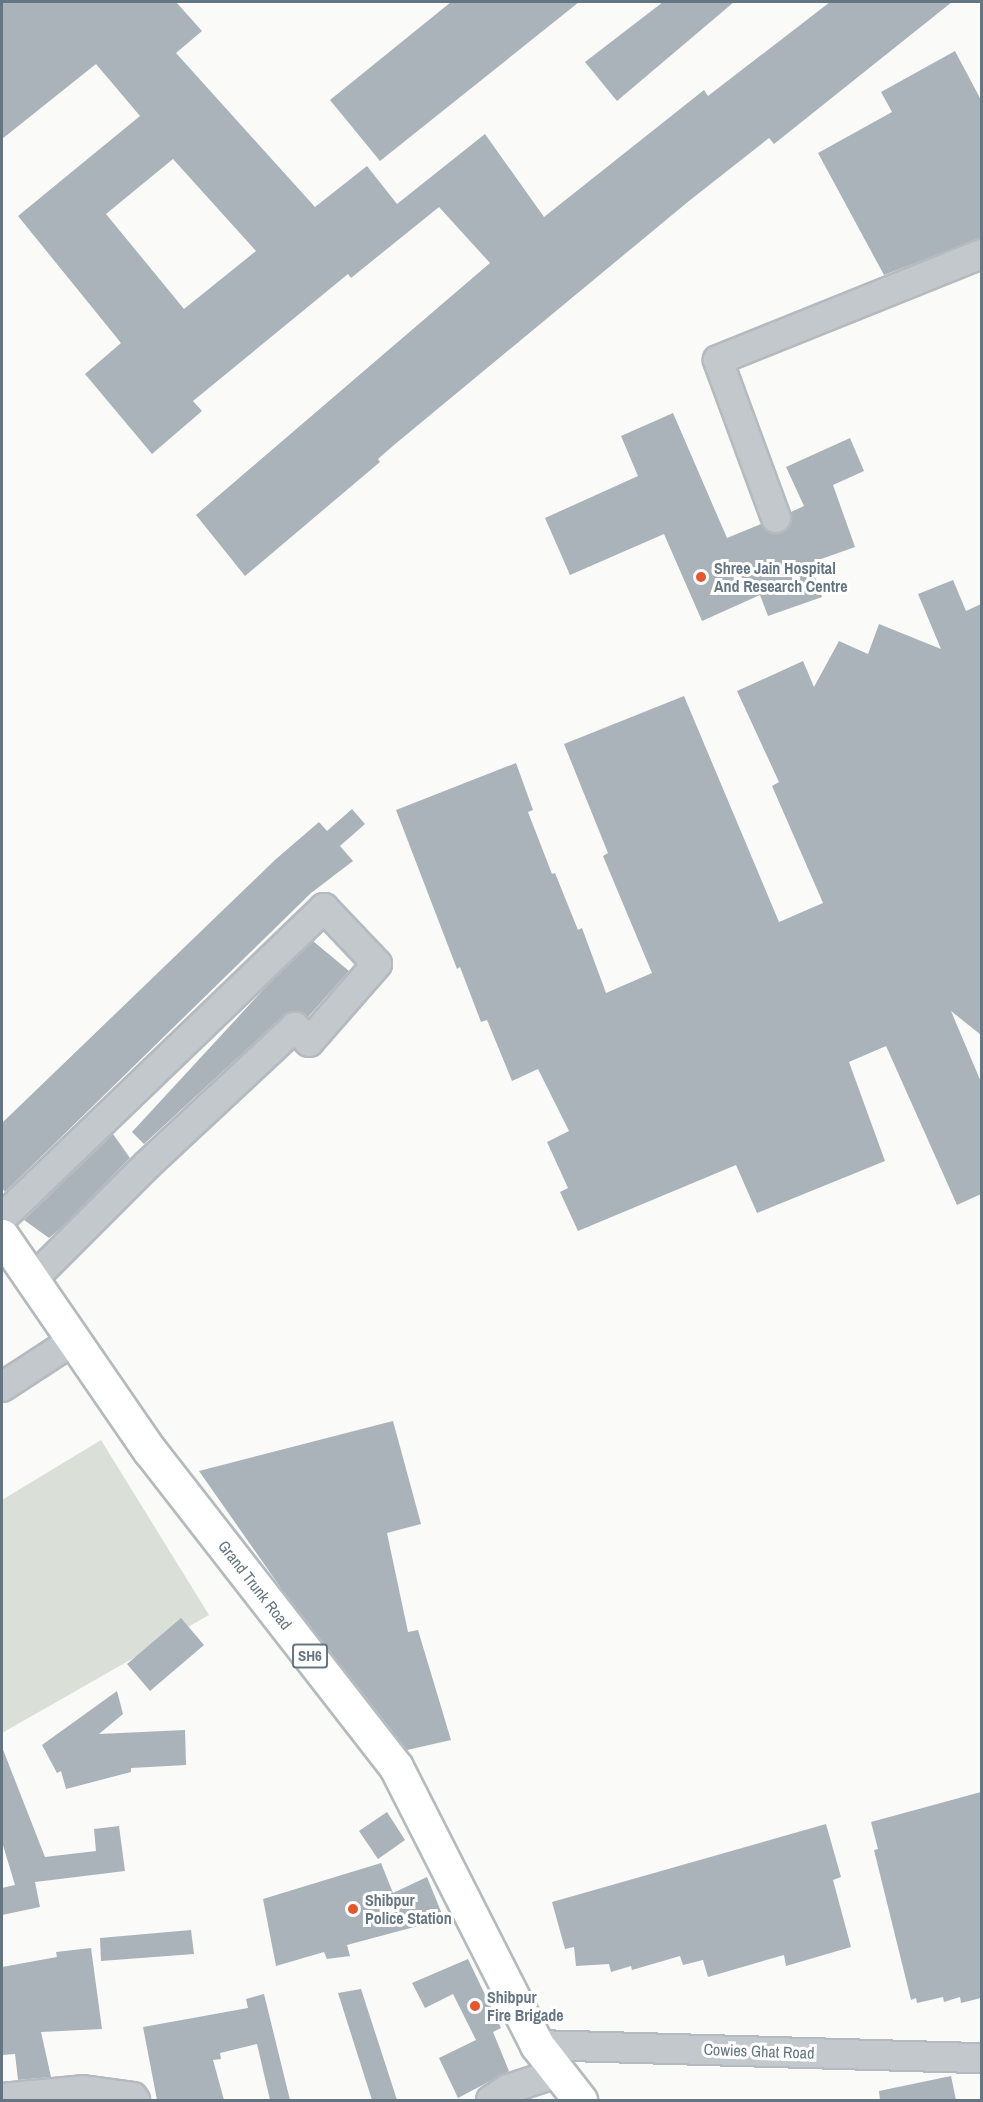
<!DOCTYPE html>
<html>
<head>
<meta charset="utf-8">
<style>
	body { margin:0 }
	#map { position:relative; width:983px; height:2102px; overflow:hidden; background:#fafaf8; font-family:"Archivo Narrow",sans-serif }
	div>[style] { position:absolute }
	.green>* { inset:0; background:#dadfd7 }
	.building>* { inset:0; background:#aab3b9 }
	.roads { filter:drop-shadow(2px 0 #b5babe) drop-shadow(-2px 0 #b5babe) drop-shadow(0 2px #b5babe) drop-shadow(0 -2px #b5babe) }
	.minor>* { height:28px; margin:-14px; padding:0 14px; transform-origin:14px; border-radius:14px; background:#c3c8cc }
	.major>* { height:33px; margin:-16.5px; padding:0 16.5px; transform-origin:16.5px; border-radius:16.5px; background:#fff }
	.dots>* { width:16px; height:16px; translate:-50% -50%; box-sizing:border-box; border:3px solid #fff; border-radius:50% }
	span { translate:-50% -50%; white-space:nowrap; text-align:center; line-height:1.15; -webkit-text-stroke:6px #fff; paint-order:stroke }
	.shield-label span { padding:2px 4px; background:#fff; border:2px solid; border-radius:4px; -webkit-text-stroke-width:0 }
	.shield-label { font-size:15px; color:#657683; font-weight:700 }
	.poi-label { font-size:16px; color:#657683; font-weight:700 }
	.left { translate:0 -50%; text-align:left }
	.street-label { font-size:16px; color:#657683 }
	.frame { position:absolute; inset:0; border:3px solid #657683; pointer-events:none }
</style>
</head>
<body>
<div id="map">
	<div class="green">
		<i style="clip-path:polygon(101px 1440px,209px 1615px,2px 1733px,2px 1500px)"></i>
	</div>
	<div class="building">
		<i style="clip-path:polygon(evenodd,2px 2px,176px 2px,202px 31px,176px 53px,315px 207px,367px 166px,397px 204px,485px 134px,544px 217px,704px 90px,708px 96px,830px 2px,952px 2px,774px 144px,769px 138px,689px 201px,394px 445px,378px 459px,380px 462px,245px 576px,196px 515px,490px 263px,439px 207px,351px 278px,348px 274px,193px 401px,202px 411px,152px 454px,85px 374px,121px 343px,18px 216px,140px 116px,96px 64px,2px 139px,2px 2px,173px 159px,256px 251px,184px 309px,106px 214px,173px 159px)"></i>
		<i style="clip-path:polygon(451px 2px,579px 2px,380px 161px,330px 100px)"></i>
		<i style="clip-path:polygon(663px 2px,734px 2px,617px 101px,585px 62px)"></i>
		<i style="clip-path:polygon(955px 51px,981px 100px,981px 238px,884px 275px,818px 153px,892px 112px,881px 92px)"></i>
		<i style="clip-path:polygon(673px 413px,727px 538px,761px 524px,774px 534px,788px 529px,791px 512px,804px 506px,786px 467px,850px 438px,864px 471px,833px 485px,855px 547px,810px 563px,822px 597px,768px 616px,760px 595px,702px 621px,664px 534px,570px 575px,545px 518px,638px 476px,621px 436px)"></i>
		<i style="clip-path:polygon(953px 580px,966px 611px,981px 604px,981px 1035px,951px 1011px,981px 1082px,981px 1194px,957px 1205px,886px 1046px,849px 1062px,885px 1161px,757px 1213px,736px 1165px,578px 1231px,560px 1192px,568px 1188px,547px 1142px,569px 1131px,538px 1069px,512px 1081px,487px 1020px,481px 1022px,460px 967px,457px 969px,396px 810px,516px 763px,533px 810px,528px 812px,552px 874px,555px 873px,578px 930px,582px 928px,606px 993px,652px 973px,603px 856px,608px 853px,564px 744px,684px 696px,779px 922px,823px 903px,772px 786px,779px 782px,737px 691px,803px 661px,814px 687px,839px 641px,868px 654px,879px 624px,941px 649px,918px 594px)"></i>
		<i style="clip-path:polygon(352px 809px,365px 824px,340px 846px,353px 861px,311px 893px,5px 1192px,2px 1188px,2px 1123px,276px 859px,319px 822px,327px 831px)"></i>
		<i style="clip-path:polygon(313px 941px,349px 971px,308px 1017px,299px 1011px,284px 1015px,144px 1144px,132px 1132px,263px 990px)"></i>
		<i style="clip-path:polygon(113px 1134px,130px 1158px,61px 1228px,49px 1238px,24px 1220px)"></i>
		<i style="clip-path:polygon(393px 1421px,421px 1524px,387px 1533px,408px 1632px,418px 1630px,451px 1740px,407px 1750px,283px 1591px,199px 1471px)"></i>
		<i style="clip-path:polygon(181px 1618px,204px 1645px,150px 1691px,127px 1664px)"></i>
		<i style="clip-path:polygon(117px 1691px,123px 1714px,99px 1734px,185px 1730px,186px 1765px,131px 1768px,131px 1772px,66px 1789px,61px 1771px,57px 1773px,42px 1745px)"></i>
		<i style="clip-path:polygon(2px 1747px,45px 1857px,96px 1851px,94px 1829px,119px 1826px,125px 1871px,35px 1882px,40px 1907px,2px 1915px,2px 1888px,15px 1885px,2px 1842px)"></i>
		<i style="clip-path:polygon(981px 1792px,981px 1998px,961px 2003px,960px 1997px,944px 2002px,943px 1997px,917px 2003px,916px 1998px,911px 2000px,874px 1850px,878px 1849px,871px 1822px)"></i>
		<i style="clip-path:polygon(387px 1812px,405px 1840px,378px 1859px,359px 1831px)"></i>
		<i style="clip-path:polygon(826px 1824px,841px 1877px,833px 1880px,851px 1947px,786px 1966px,784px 1955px,708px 1977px,703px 1960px,683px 1965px,680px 1956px,632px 1970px,631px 1966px,611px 1972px,609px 1964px,576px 1966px,574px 1947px,565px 1949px,552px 1902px)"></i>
		<i style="clip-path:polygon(381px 1863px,393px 1893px,427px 1877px,444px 1919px,347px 1945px,350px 1956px,327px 1959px,324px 1952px,276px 1966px,263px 1899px)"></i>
		<i style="clip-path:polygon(191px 1930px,194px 1954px,101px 1961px,100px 1938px)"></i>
		<i style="clip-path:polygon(91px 1948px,102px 2029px,41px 2032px,51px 2077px,18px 2080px,15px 2054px,2px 2055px,2px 1967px,57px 1957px,56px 1952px)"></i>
		<i style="clip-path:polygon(468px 1959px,501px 2028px,493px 2032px,509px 2071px,458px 2098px,439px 2058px,476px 2040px,453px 1994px,425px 2008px,412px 1983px)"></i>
		<i style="clip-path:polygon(361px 1989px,397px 2100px,372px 2100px,338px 1993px)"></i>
		<i style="clip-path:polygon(264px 1994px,290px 2100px,270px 2100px,257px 2044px,220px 2053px,221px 2059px,213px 2060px,224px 2100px,157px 2100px,143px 2027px,248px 2008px,246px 1999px)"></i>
		<i style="clip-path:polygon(951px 2076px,956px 2100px,880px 2100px,879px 2091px)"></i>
	</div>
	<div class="roads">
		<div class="minor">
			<i style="left:776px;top:518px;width:168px;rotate:-110.2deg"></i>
			<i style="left:718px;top:360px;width:284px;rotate:-21.9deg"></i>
			<i style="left:2px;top:1218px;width:447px;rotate:-43.9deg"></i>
			<i style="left:324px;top:908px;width:77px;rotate:46.6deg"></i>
			<i style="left:377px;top:964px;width:103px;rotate:131.1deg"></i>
			<i style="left:309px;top:1042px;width:21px;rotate:-133deg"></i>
			<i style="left:295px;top:1027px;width:202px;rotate:137deg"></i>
			<i style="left:147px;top:1165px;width:163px;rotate:135deg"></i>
			<i style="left:2px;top:1387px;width:86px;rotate:-33.1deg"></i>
			<i style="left:537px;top:2045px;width:445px;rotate:1.7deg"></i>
			<i style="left:2px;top:2098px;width:81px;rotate:-5.6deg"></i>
			<i style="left:83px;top:2090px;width:50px;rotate:8deg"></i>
			<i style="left:133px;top:2097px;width:4px;rotate:56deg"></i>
			<i style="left:491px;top:2100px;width:20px;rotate:-33deg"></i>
			<i style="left:508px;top:2089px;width:52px;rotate:-18.1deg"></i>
		</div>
		<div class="major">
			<i style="left:2px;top:1236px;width:261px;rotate:55.5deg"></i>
			<i style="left:150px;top:1451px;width:400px;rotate:52.1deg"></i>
			<i style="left:396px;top:1767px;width:312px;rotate:63.1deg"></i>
			<i style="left:537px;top:2045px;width:70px;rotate:52deg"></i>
		</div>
	</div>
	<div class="dots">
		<i style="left:701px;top:577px;background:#e4572e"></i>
		<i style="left:353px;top:1909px;background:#e4572e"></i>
		<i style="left:475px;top:2006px;background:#e4572e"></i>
	</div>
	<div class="shield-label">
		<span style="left:310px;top:1656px">SH6</span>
	</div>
	<div class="poi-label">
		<span class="left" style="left:714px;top:577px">Shree Jain Hospital<br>And Research Centre</span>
		<span class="left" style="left:365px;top:1909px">Shibpur<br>Police Station</span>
		<span class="left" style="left:487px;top:2006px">Shibpur<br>Fire Brigade</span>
	</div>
	<div class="street-label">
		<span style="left:255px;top:1585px;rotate:52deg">Grand Trunk Road</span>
		<span style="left:759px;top:2051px;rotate:2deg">Cowies Ghat Road</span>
	</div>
	<div class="frame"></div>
</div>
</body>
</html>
